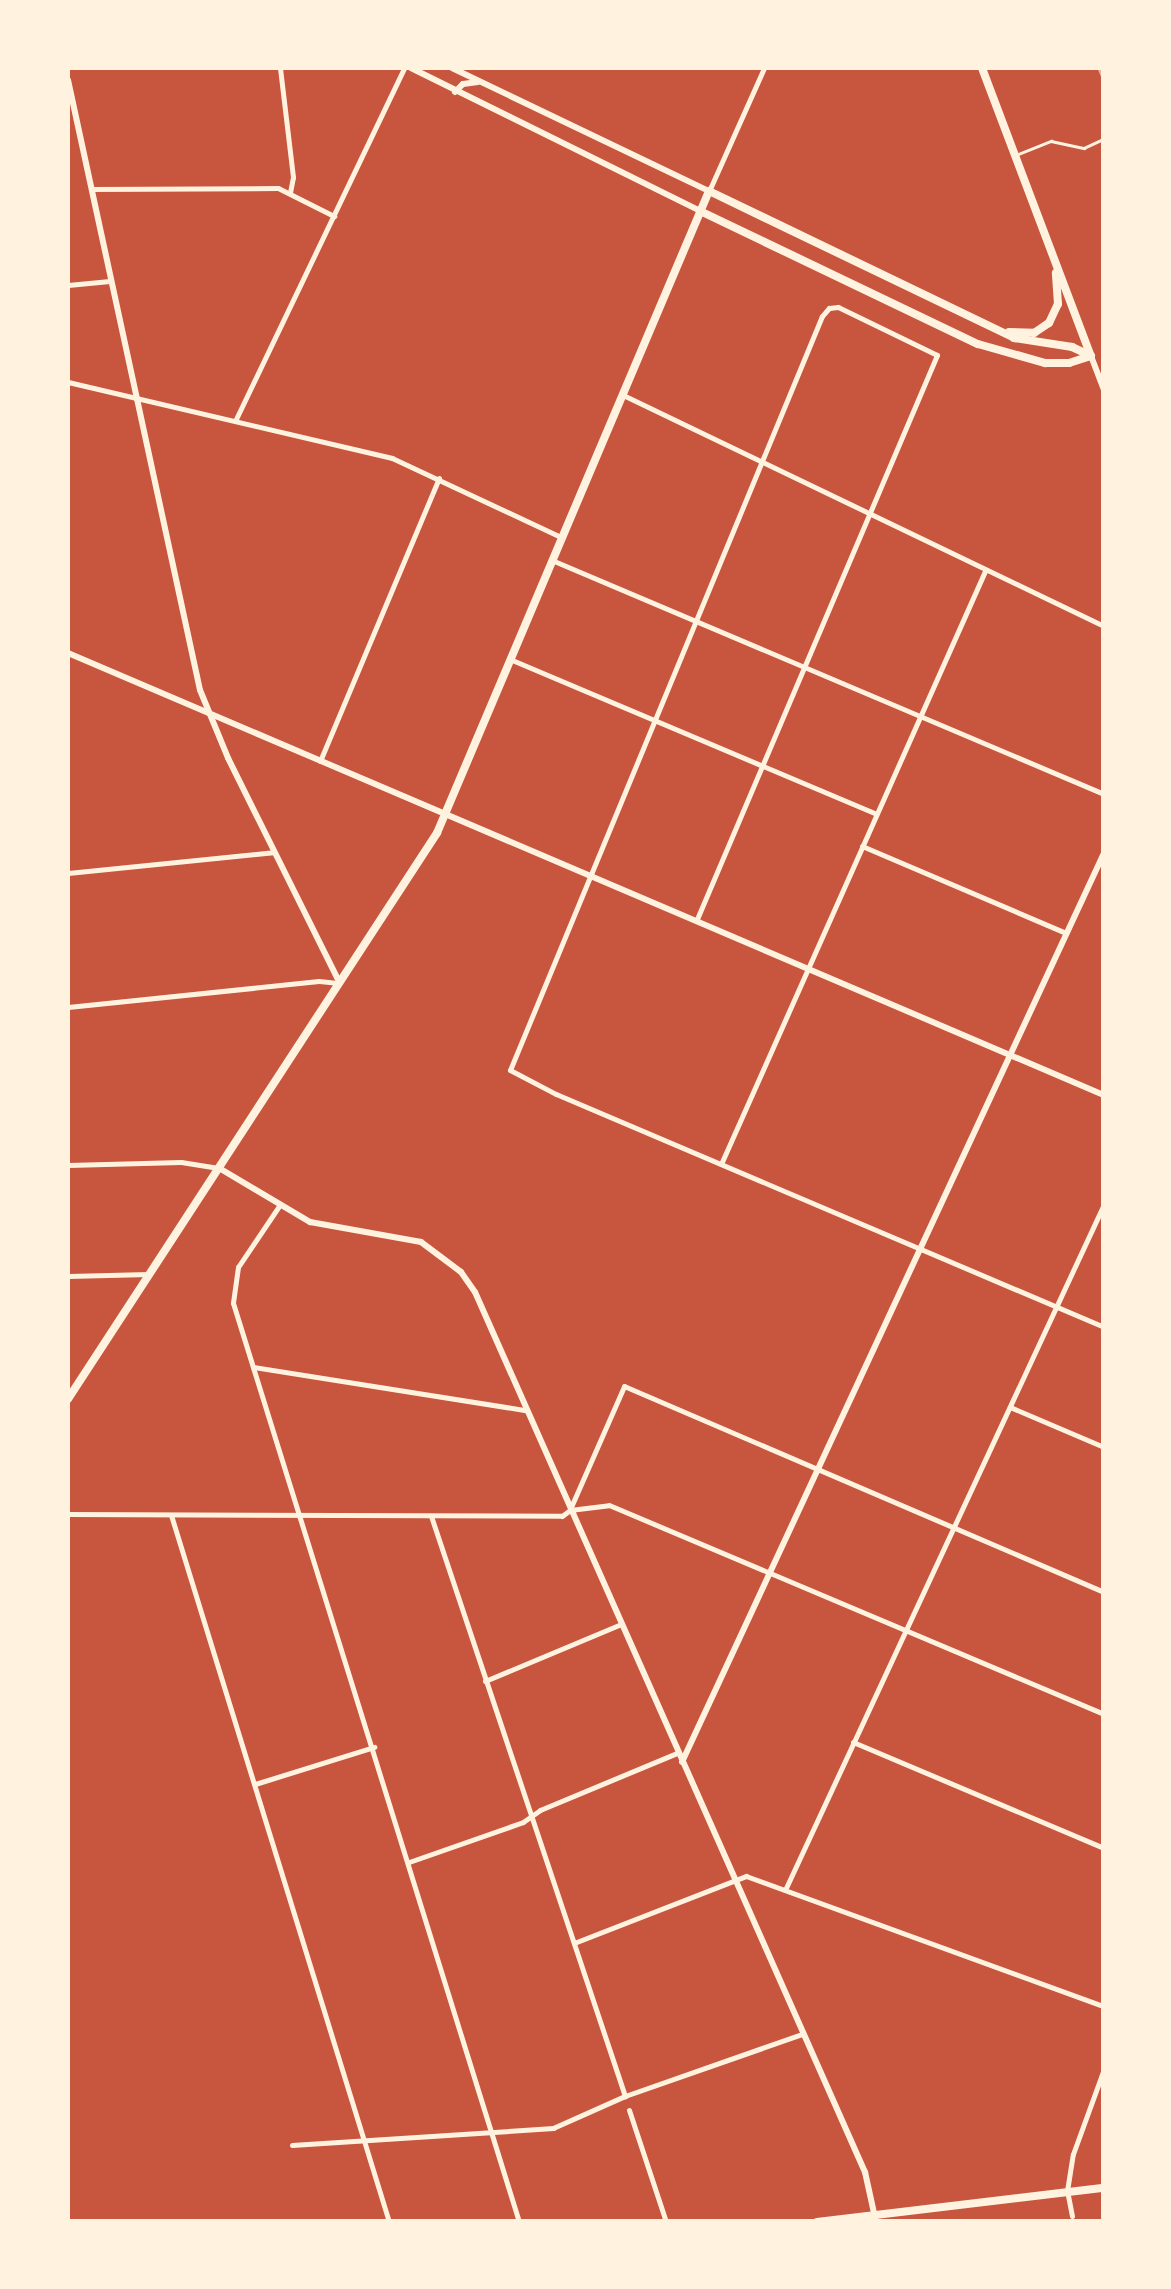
<!DOCTYPE html>
<html>
<head>
<meta charset="utf-8">
<style>
	body { margin:0 }
	#map { position:relative; width:1171px; height:2289px; overflow:hidden; background:#c8553d; font-family:Lato,sans-serif }
	div>[style] { position:absolute }
	.service>* { height:2.5px; margin:-1.25px; padding:0 1.25px; transform-origin:1.25px; border-radius:1.25px; background:#fff3e0 }
	.minor>* { height:5px; margin:-2.5px; padding:0 2.5px; transform-origin:2.5px; border-radius:2.5px; background:#fff3e0 }
	.tertiary>* { height:6px; margin:-3px; padding:0 3px; transform-origin:3px; border-radius:3px; background:#fff3e0 }
	.secondary>* { height:6px; margin:-3px; padding:0 3px; transform-origin:3px; border-radius:3px; background:#fff3e0 }
	.primary>* { height:8px; margin:-4px; padding:0 4px; transform-origin:4px; border-radius:4px; background:#fff3e0 }
	.rail>* { height:2.5px; margin:-1.25px; padding:0 1.25px; transform-origin:1.25px; border-radius:1.25px; background:#e9b49f }
	span { translate:-50% -50%; white-space:nowrap; text-align:center; line-height:1.15; -webkit-text-stroke:8px #fff3e0; paint-order:stroke }
	.frame { position:absolute; inset:0; border:70px solid #fff3e0; pointer-events:none }
</style>
</head>
<body>
<div id="map">
	<div class="service">
		<i style="left:1016px;top:155px;width:38px;rotate:-22deg"></i>
		<i style="left:1051px;top:141px;width:34px;rotate:12deg"></i>
		<i style="left:1084px;top:148px;width:21px;rotate:-25deg"></i>
	</div>
	<div class="minor">
		<i style="left:280px;top:68px;width:110px;rotate:83.2deg"></i>
		<i style="left:293px;top:177px;width:16px;rotate:101deg"></i>
		<i style="left:91px;top:189px;width:187px;rotate:-0.3deg"></i>
		<i style="left:278px;top:188px;width:63px;rotate:26.6deg"></i>
		<i style="left:709px;top:191px;width:135px;rotate:-65.9deg"></i>
		<i style="left:68px;top:285px;width:42px;rotate:-5.4deg"></i>
		<i style="left:68px;top:382px;width:333px;rotate:13.2deg"></i>
		<i style="left:392px;top:458px;width:187px;rotate:25.1deg"></i>
		<i style="left:623px;top:395px;width:534px;rotate:25.65deg"></i>
		<i style="left:236px;top:419px;width:389px;rotate:-64.4deg"></i>
		<i style="left:554px;top:561px;width:597px;rotate:22.96deg"></i>
		<i style="left:512px;top:660px;width:394px;rotate:22.9deg"></i>
		<i style="left:320px;top:761px;width:307px;rotate:-67.2deg"></i>
		<i style="left:862px;top:846px;width:222px;rotate:23.1deg"></i>
		<i style="left:68px;top:873px;width:206px;rotate:-5.8deg"></i>
		<i style="left:697px;top:919px;width:613px;rotate:-66.95deg"></i>
		<i style="left:937px;top:355px;width:110px;rotate:-154.1deg"></i>
		<i style="left:838px;top:307px;width:9px;rotate:174deg"></i>
		<i style="left:829px;top:308px;width:11px;rotate:131deg"></i>
		<i style="left:822px;top:316px;width:816px;rotate:112.48deg"></i>
		<i style="left:510px;top:1070px;width:52px;rotate:27.6deg"></i>
		<i style="left:556px;top:1094px;width:595px;rotate:23.03deg"></i>
		<i style="left:68px;top:1007px;width:252px;rotate:-5.9deg"></i>
		<i style="left:319px;top:981px;width:18px;rotate:6deg"></i>
		<i style="left:721px;top:1164px;width:649px;rotate:-66deg"></i>
		<i style="left:68px;top:1165px;width:113px;rotate:-1.5deg"></i>
		<i style="left:181px;top:1162px;width:38px;rotate:9deg"></i>
		<i style="left:279px;top:1206px;width:73px;rotate:123.9deg"></i>
		<i style="left:238px;top:1267px;width:36px;rotate:98deg"></i>
		<i style="left:233px;top:1303px;width:962px;rotate:72.71deg"></i>
		<i style="left:68px;top:1276px;width:81px;rotate:-1.4deg"></i>
		<i style="left:253px;top:1367px;width:276px;rotate:9deg"></i>
		<i style="left:1010px;top:1407px;width:102px;rotate:23.1deg"></i>
		<i style="left:571px;top:1507px;width:132px;rotate:-66.3deg"></i>
		<i style="left:624px;top:1386px;width:522px;rotate:23.23deg"></i>
		<i style="left:68px;top:1514px;width:494px;rotate:0.2deg"></i>
		<i style="left:562px;top:1516px;width:10px;rotate:-37deg"></i>
		<i style="left:570px;top:1510px;width:39px;rotate:-7deg"></i>
		<i style="left:609px;top:1505px;width:537px;rotate:22.89deg"></i>
		<i style="left:171px;top:1515px;width:740px;rotate:72.86deg"></i>
		<i style="left:431px;top:1516px;width:612px;rotate:71.51deg"></i>
		<i style="left:485px;top:1681px;width:147px;rotate:-22.7deg"></i>
		<i style="left:853px;top:1742px;width:272px;rotate:22.9deg"></i>
		<i style="left:255px;top:1784px;width:125px;rotate:-17.3deg"></i>
		<i style="left:409px;top:1862px;width:121px;rotate:-19.3deg"></i>
		<i style="left:523px;top:1822px;width:21px;rotate:-35deg"></i>
		<i style="left:540px;top:1810px;width:148px;rotate:-22.6deg"></i>
		<i style="left:785px;top:1890px;width:757px;rotate:-65.06deg"></i>
		<i style="left:574px;top:1943px;width:185px;rotate:-21.3deg"></i>
		<i style="left:746px;top:1876px;width:381px;rotate:20deg"></i>
		<i style="left:629px;top:2110px;width:118px;rotate:71.7deg"></i>
		<i style="left:292px;top:2145px;width:262px;rotate:-3.7deg"></i>
		<i style="left:553px;top:2128px;width:79px;rotate:-24deg"></i>
		<i style="left:625px;top:2096px;width:188px;rotate:-19.3deg"></i>
		<i style="left:1072px;top:2216px;width:25px;rotate:-101deg"></i>
		<i style="left:1067px;top:2191px;width:37px;rotate:-81deg"></i>
		<i style="left:1073px;top:2154px;width:90px;rotate:-70deg"></i>
	</div>
	<div class="tertiary">
		<i style="left:1091px;top:356px;width:36px;rotate:69deg"></i>
		<i style="left:682px;top:1762px;width:1002px;rotate:-65.1deg"></i>
	</div>
	<div class="secondary">
		<i style="left:411px;top:68px;width:322px;rotate:26.3deg"></i>
		<i style="left:452px;top:68px;width:285px;rotate:25.6deg"></i>
		<i style="left:68px;top:80px;width:624px;rotate:77.79deg"></i>
		<i style="left:200px;top:690px;width:74px;rotate:67.6deg"></i>
		<i style="left:228px;top:758px;width:250px;rotate:63.6deg"></i>
		<i style="left:455px;top:92px;width:11px;rotate:-45deg"></i>
		<i style="left:463px;top:84px;width:15px;rotate:-8deg"></i>
		<i style="left:68px;top:653px;width:1126px;rotate:23.11deg"></i>
		<i style="left:219px;top:1168px;width:106px;rotate:30.7deg"></i>
		<i style="left:310px;top:1222px;width:113px;rotate:10.2deg"></i>
		<i style="left:421px;top:1242px;width:50px;rotate:36.9deg"></i>
		<i style="left:461px;top:1272px;width:24px;rotate:55deg"></i>
		<i style="left:475px;top:1292px;width:963px;rotate:66.1deg"></i>
		<i style="left:865px;top:2172px;width:51px;rotate:77.6deg"></i>
	</div>
	<div class="primary">
		<i style="left:982px;top:68px;width:308px;rotate:69.3deg"></i>
		<i style="left:700px;top:211px;width:308px;rotate:25.6deg"></i>
		<i style="left:978px;top:344px;width:70px;rotate:15.8deg"></i>
		<i style="left:1045px;top:363px;width:24px"></i>
		<i style="left:1069px;top:363px;width:23px;rotate:-18deg"></i>
		<i style="left:1009px;top:332px;width:25px;rotate:2deg"></i>
		<i style="left:1034px;top:333px;width:18px;rotate:-34deg"></i>
		<i style="left:1049px;top:323px;width:21px;rotate:-65deg"></i>
		<i style="left:1058px;top:304px;width:31px;rotate:-94deg"></i>
		<i style="left:68px;top:1399px;width:676px;rotate:-56.9deg"></i>
		<i style="left:437px;top:833px;width:697px;rotate:-67.04deg"></i>
		<i style="left:709px;top:191px;width:339px;rotate:25.7deg"></i>
		<i style="left:1014px;top:338px;width:59px;rotate:8.8deg"></i>
		<i style="left:1072px;top:347px;width:21px;rotate:25deg"></i>
		<i style="left:817px;top:2222px;width:289px;rotate:-6.8deg"></i>
	</div>
	<div class="rail">
		<i style="left:1099px;top:68px;width:13px;rotate:67deg"></i>
	</div>
	<div class="frame"></div>
</div>
</body>
</html>
